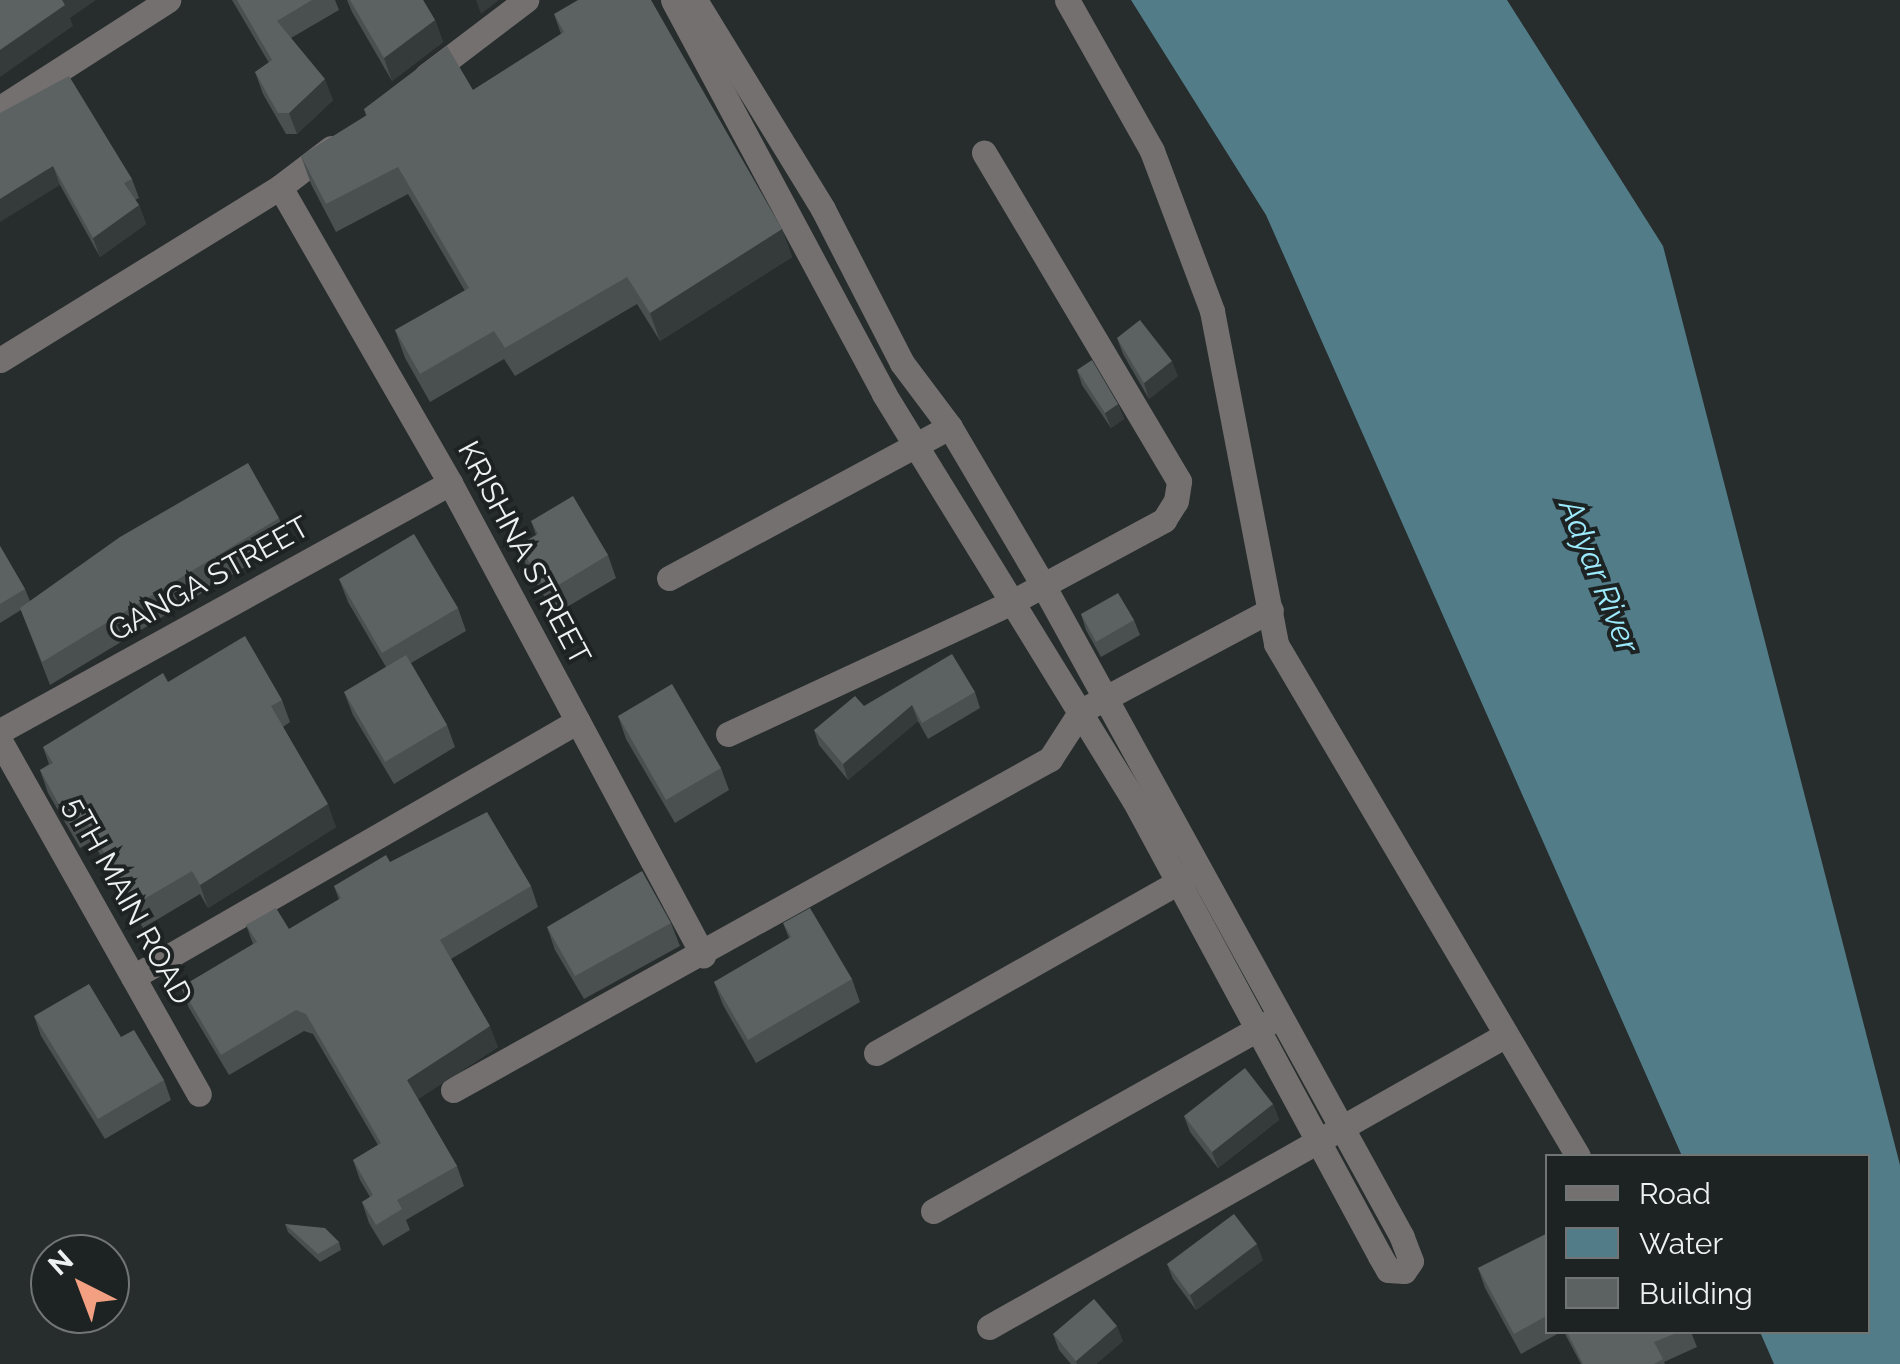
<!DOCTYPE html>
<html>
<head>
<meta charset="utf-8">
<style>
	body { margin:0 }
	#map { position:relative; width:1900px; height:1364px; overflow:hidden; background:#272c2d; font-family:Raleway,sans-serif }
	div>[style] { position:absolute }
	.water>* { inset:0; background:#527d88 }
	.street>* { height:25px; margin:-12.5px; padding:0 12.5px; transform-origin:12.5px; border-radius:12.5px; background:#73706f }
	.wall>* { inset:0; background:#4a4f50 }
	.shaded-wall>* { inset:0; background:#353a3b }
	.building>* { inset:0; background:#5c6162 }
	span { translate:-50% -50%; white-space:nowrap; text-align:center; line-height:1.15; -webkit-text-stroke:8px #1d2223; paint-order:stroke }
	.street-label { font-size:30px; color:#eef1f2 }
	.water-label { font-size:32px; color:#9ceafc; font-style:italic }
	.legend { position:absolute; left:1545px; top:1154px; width:325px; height:180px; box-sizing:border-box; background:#1d2223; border:2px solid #717576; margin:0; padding:12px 18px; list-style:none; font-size:30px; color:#eef1f2 }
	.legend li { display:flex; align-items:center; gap:20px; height:50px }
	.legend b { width:50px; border:2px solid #717576 }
	.north { position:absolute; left:30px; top:1234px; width:100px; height:100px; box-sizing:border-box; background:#1d2223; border:2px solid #717576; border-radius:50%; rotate:318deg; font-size:28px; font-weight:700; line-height:40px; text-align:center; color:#eef1f2 }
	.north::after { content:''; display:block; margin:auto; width:35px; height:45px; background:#f2a081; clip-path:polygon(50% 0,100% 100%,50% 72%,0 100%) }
</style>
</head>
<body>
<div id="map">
	<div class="water">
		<i style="clip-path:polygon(1131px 0,1507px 0,1663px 246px,1900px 1165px,1900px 1364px,1774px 1364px,1760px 1332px,1868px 1332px,1868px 1156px,1682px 1156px,1266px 215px)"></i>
	</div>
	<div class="street">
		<i style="left:673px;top:0;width:447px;rotate:61.8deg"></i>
		<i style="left:884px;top:394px;width:477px;rotate:58.4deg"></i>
		<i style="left:1134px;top:800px;width:518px;rotate:61.65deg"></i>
		<i style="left:1380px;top:1256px;width:16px;rotate:60deg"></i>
		<i style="left:1388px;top:1270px;width:16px;rotate:4deg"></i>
		<i style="left:1404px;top:1271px;width:12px;rotate:-55deg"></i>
		<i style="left:1411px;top:1261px;width:26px;rotate:-111deg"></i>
		<i style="left:1402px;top:1237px;width:744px;rotate:-118.84deg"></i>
		<i style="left:1043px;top:585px;width:183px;rotate:-120.5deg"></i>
		<i style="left:950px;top:427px;width:80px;rotate:-126.9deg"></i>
		<i style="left:902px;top:363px;width:173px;rotate:-117.2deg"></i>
		<i style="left:823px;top:209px;width:245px;rotate:-121.5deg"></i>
		<i style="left:1067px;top:0;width:173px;rotate:60.6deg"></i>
		<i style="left:1152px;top:151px;width:171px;rotate:69.4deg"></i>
		<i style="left:1212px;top:311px;width:339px;rotate:79.1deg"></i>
		<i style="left:1276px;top:644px;width:594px;rotate:59.47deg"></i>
		<i style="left:426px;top:76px;width:126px;rotate:-37.2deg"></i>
		<i style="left:0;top:108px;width:200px;rotate:-32.7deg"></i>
		<i style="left:280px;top:187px;width:341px;rotate:60.1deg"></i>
		<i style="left:450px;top:483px;width:536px;rotate:61.81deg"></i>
		<i style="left:0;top:360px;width:329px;rotate:-31.7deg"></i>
		<i style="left:280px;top:187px;width:64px;rotate:-37.4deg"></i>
		<i style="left:669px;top:578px;width:319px;rotate:-28.3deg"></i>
		<i style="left:0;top:731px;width:514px;rotate:-28.86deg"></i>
		<i style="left:728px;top:734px;width:313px;rotate:-24.9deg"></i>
		<i style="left:1012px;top:602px;width:173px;rotate:-28.3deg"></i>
		<i style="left:1164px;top:520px;width:22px;rotate:-58deg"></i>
		<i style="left:1176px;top:501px;width:20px;rotate:-81deg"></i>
		<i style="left:1179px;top:481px;width:382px;rotate:-120.7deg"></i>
		<i style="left:0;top:741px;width:405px;rotate:60.6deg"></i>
		<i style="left:133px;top:977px;width:513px;rotate:-29.91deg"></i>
		<i style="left:876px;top:1053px;width:365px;rotate:-29.5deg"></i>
		<i style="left:453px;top:1090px;width:683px;rotate:-29.01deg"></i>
		<i style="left:1050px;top:759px;width:57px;rotate:-57.1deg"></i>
		<i style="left:1081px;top:711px;width:215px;rotate:-28deg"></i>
		<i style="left:933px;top:1211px;width:390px;rotate:-29.3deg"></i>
		<i style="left:989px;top:1327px;width:592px;rotate:-29.47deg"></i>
	</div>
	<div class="wall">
		<i style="clip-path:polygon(232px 0,335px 0,339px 10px,291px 38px,333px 100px,297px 134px,286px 134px,263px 94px,255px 72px,269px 63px)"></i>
		<i style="clip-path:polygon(347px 0,423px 0,435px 20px,443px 42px,392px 81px,352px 12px)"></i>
		<i style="clip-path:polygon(554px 14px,782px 229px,792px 257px,660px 341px,637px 304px,515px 376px,504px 359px,430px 402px,405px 358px,395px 330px,465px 291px,408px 194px,336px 232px,311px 184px,301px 156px,366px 116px,364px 109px,473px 90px,561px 34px)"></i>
		<i style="clip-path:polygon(0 113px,132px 179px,139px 198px,135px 200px,139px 205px,146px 224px,100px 257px,60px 185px)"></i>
		<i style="clip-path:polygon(1117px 338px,1178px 376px,1149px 399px,1123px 354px)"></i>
		<i style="clip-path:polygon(1077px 370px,1118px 404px,1124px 419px,1111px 428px,1082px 385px)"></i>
		<i style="clip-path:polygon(279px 518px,288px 541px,50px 685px,21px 610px,0 623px,0 546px,25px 589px,30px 601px)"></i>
		<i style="clip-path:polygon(531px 521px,608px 555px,616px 578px,555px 614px,527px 568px,519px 545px,536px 535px)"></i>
		<i style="clip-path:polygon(339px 579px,458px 608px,466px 631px,411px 663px,447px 725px,455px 747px,394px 784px,353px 715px,344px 692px,386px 667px,348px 602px)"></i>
		<i style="clip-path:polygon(1081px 614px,1134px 620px,1140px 635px,1101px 657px,1086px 630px)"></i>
		<i style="clip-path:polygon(168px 682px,282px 700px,290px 722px,283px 727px,336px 827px,208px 908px,200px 894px,143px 928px,92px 841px,80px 848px,48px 793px,40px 770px,49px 764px,43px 747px)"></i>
		<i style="clip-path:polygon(975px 692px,980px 708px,928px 739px,918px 721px,848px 780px,819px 745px,814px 730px,864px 706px)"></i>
		<i style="clip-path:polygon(618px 716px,721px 768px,729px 790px,675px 823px,626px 739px)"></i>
		<i style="clip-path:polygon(390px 862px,531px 886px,538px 907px,451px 959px,498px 1047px,418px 1099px,457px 1166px,464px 1186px,406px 1220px,410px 1230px,383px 1246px,369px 1223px,362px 1202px,370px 1197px,360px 1180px,353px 1160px,378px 1145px,313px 1034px,304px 1031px,229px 1075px,189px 1008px,181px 987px,253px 944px,246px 925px,289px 929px,339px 900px,334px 886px)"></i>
		<i style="clip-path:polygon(671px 923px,680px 946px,584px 999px,555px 950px,547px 927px)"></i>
		<i style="clip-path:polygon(783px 923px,852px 979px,860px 1002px,756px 1063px,723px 1005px,714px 982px,789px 938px)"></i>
		<i style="clip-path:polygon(34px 1016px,164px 1080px,171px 1100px,105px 1139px,41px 1036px)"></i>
		<i style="clip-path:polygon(1273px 1104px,1279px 1120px,1218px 1168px,1190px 1132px,1184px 1116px)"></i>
		<i style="clip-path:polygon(285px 1224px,339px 1242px,341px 1250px,320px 1262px,288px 1232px)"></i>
		<i style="clip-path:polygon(1548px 1233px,1548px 1332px,1561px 1332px,1521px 1354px,1485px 1288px,1478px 1268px)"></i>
		<i style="clip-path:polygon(1263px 1260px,1196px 1310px,1173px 1279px,1167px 1264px)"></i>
		<i style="clip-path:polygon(1564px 1332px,1691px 1332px,1697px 1347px,1664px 1362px,1665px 1364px,1581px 1364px)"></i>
		<i style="clip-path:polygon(1053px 1334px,1123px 1341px,1096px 1364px,1071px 1364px,1059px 1350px)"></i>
	</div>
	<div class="shaded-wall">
		<i style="clip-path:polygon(61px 0,96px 0,70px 18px,73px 26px,0 77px,0 50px)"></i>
		<i style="clip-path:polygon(476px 0,499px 0,481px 14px)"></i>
		<i style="clip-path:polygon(435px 20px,443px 42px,392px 81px,384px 58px)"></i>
		<i style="clip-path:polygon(325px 79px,333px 100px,297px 134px,289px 113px)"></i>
		<i style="clip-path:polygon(53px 166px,60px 185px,0 222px,0 199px)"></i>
		<i style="clip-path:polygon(139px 205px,146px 224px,100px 257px,93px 238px)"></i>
		<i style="clip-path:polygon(782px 229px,792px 257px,660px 341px,650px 313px)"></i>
		<i style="clip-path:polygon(1172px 361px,1178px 376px,1149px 399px,1144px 383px)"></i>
		<i style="clip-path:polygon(1118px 404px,1124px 419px,1111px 428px,1105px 413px)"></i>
		<i style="clip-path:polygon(912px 705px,918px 721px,848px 780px,843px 764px)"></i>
		<i style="clip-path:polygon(328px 804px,336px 827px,208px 908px,200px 885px)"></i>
		<i style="clip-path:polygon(490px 1026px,498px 1047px,415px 1101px,407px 1080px)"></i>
		<i style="clip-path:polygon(1273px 1104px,1279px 1120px,1218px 1168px,1212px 1152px)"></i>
		<i style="clip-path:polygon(1257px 1244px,1263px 1260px,1196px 1310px,1190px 1295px)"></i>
		<i style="clip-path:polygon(1117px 1326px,1123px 1341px,1096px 1364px,1077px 1364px,1076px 1361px)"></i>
	</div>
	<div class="building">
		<i style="clip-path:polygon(0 0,62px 0,65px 5px,0 50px)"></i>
		<i style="clip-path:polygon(237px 0,312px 0,277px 21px,325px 79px,289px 113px,278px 113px,255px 72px,272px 60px)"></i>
		<i style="clip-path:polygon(350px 0,423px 0,435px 20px,384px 58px)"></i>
		<i style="clip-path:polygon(578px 0,651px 0,782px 229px,650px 313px,627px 277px,505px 348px,494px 331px,420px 374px,395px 330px,469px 288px,398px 167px,326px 204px,301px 156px,367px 115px,364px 109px,447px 46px,473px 90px,564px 32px,554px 14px)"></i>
		<i style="clip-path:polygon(69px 76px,132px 179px,124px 183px,139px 205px,93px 238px,53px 166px,0 199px,0 113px)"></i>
		<i style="clip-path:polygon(1140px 320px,1172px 361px,1144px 383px,1117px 338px)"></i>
		<i style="clip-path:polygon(1092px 360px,1118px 404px,1105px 413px,1077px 370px)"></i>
		<i style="clip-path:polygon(248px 463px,279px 518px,42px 662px,20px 608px,120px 537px)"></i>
		<i style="clip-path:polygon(573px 496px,608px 555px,547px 592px,519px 545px,538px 534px,531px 521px)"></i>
		<i style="clip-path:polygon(414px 534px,458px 608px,382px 653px,339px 579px)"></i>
		<i style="clip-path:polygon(0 546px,25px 589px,0 604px)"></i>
		<i style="clip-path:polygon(1118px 593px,1134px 620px,1096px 642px,1081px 614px)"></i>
		<i style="clip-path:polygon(245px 636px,282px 700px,271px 706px,328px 804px,200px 885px,192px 871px,134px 905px,84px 818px,71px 825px,57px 801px,40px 770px,53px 763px,43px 747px,163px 673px,168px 682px)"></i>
		<i style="clip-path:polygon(952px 654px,975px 692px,922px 723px,912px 705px,843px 764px,814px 730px,855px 696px,864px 706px)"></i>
		<i style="clip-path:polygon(406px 655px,447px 725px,385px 762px,344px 692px)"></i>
		<i style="clip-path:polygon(672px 684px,721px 768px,666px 800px,618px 716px)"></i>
		<i style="clip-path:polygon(487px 812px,531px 886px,440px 940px,490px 1026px,407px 1080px,457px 1166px,397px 1200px,402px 1209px,376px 1225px,362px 1202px,373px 1195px,353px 1160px,381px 1143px,306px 1014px,296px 1010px,221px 1055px,181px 987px,257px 942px,246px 925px,276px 908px,289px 929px,341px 898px,334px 886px,386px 855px,390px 862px)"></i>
		<i style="clip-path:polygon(642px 871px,671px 923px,575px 976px,547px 927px)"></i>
		<i style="clip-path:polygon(810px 908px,852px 979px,748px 1040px,714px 982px,791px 937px,783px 923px)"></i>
		<i style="clip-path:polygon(89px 984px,121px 1037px,134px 1030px,164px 1080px,98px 1119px,34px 1016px)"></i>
		<i style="clip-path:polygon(1245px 1068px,1273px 1104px,1212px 1152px,1184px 1116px)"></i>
		<i style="clip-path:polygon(1234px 1214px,1257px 1244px,1190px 1295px,1167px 1264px)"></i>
		<i style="clip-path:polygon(285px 1224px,325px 1228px,339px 1242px,318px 1254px)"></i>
		<i style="clip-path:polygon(1548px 1233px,1548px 1315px,1514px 1334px,1478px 1268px)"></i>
		<i style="clip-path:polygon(1094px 1299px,1117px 1326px,1076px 1361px,1053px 1334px)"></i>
		<i style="clip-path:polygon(1567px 1332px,1679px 1332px,1654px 1342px,1663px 1359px,1654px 1364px,1583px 1364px)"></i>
	</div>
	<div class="street-label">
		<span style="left:524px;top:553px;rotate:62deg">KRISHNA STREET</span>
		<span style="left:209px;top:579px;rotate:-29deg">GANGA STREET</span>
		<span style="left:128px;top:901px;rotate:61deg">5TH MAIN ROAD</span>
	</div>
	<div class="water-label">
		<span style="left:1599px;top:576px;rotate:68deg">Adyar River</span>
	</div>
	<ul class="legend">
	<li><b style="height:12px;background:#73706f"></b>Road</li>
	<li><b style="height:28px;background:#527d88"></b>Water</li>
	<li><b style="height:28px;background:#5c6162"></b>Building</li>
	</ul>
	<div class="north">N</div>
</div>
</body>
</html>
